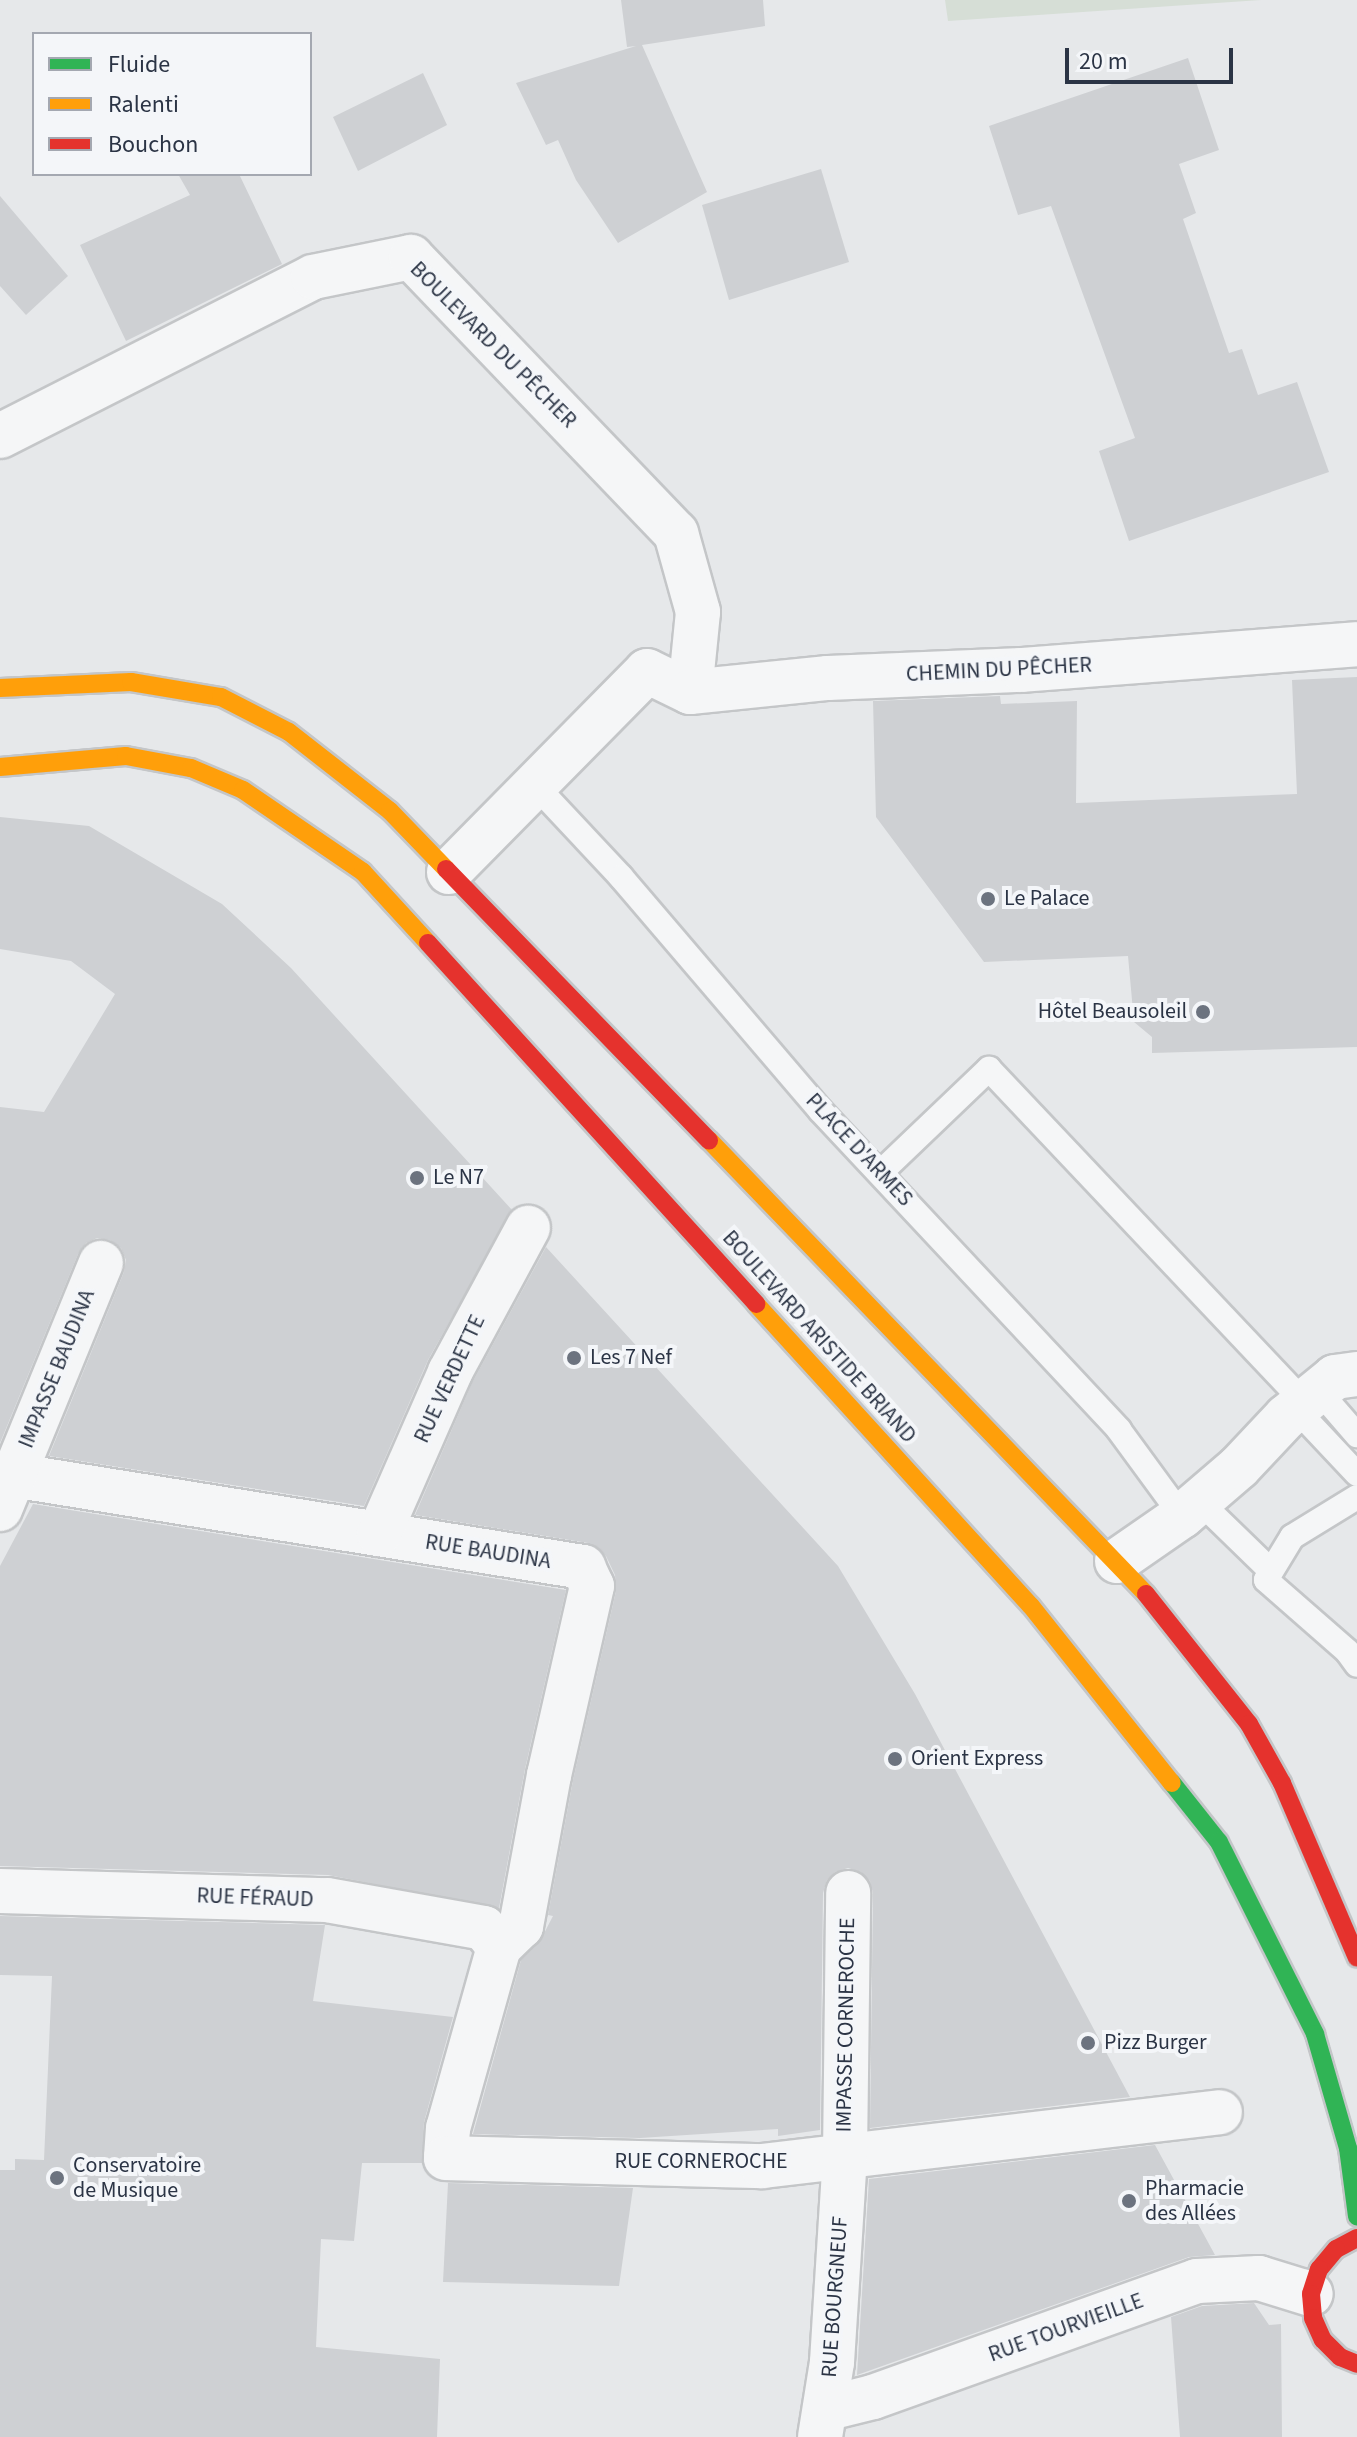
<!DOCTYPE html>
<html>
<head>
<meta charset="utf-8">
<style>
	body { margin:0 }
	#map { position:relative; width:1357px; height:2437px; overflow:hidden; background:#e6e8ea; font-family:"Source Sans 3",sans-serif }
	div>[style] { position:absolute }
	.green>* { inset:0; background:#d6ded6 }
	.building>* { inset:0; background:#ced0d3 }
	.roads { filter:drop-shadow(2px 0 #c4c6c8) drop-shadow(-2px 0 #c4c6c8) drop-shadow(0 2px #c4c6c8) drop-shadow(0 -2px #c4c6c8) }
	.lane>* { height:24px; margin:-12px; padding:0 12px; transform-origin:12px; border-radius:12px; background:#f5f6f7 }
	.street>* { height:44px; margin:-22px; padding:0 22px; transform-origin:22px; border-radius:22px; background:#f5f6f7 }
	.fast>* { height:18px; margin:-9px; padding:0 9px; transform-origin:9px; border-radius:9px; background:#30b455 }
	.slow>* { height:18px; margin:-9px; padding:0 9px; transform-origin:9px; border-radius:9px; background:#ff9f0a }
	.jam>* { height:18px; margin:-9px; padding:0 9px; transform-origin:9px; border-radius:9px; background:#e5322d }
	.dots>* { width:22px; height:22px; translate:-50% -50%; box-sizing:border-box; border:4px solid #f4f6f9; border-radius:50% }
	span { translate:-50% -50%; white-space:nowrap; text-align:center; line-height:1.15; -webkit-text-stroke:8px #f4f6f9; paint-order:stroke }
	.street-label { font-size:22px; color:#2b3445 }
	.poi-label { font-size:22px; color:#2b3445 }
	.left { translate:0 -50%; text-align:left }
	.right { translate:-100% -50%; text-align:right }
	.legend { position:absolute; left:32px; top:32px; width:280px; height:144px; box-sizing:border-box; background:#f4f6f9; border:2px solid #a4a8b1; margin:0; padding:10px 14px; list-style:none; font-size:24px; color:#2b3445 }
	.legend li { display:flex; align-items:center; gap:16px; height:40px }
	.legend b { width:40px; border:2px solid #a4a8b1 }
	.scale { position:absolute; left:1065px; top:48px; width:168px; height:36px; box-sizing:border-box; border:4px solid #2b3445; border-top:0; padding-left:10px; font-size:24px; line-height:28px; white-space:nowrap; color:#2b3445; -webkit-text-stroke:6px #f4f6f9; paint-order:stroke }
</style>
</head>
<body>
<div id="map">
	<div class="green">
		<i style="clip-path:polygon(945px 0,1261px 0,948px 21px)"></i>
	</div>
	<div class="building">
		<i style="clip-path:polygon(621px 0,763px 0,765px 26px,642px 45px,707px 192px,618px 243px,576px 180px,558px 140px,546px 145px,516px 83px,636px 46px,627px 47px)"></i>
		<i style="clip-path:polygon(1188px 58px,1219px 150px,1179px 164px,1196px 213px,1183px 219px,1229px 353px,1242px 349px,1258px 395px,1297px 382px,1329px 472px,1129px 541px,1099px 451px,1135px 438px,1051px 206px,1018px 215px,989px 126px)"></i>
		<i style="clip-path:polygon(423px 73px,447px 125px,358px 171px,333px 117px)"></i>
		<i style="clip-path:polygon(821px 169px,849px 262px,729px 300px,702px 205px)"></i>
		<i style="clip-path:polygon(178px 174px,239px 174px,282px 264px,126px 341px,80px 245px,190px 195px)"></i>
		<i style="clip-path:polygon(0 196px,68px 276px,26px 315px,0 286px)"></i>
		<i style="clip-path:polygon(1357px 677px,1357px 1047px,1152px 1053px,1152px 1037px,1134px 1022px,1128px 956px,984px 962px,876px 817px,873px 701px,1000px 696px,1001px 704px,1077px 701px,1076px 803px,1297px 794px,1292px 680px)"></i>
		<i style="clip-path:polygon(0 817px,89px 826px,222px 904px,291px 968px,512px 1210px,428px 1360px,364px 1506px,49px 1456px,124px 1272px,126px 1260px,121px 1248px,110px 1240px,97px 1238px,86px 1243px,78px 1254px,0 1443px,0 1107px,44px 1112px,115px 994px,71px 961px,0 949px)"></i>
		<i style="clip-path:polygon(546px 1247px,838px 1566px,915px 1694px,1130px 2097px,870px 2128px,873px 1893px,870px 1881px,861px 1872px,848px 1868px,835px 1872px,827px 1880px,823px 1893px,820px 2130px,778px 2136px,778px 2129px,640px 2138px,473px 2134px,521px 1960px,539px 1943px,553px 1916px,548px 1915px,573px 1780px,616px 1591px,615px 1575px,606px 1556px,588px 1543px,415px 1515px,472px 1383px)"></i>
		<i style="clip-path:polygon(33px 1504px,566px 1590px,525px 1769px,499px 1908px,328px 1875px,0 1866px,0 1566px)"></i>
		<i style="clip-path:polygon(0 1916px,325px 1925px,313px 2001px,453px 2017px,424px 2122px,422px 2163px,362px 2163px,354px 2241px,321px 2239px,316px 2347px,440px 2359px,437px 2437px,0 2437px,0 2170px,15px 2170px,15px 2159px,44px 2160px,52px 1976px,0 1975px)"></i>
		<i style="clip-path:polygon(1155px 2145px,1215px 2255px,1189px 2257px,857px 2375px,869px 2179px)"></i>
		<i style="clip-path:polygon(448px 2183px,633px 2188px,619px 2286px,443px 2282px)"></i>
		<i style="clip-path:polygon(1254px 2303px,1269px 2325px,1281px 2324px,1282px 2437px,1180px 2437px,1171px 2317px,1202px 2306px)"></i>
	</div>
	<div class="roads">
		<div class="lane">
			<i style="left:535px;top:785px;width:126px;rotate:46.9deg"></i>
			<i style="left:621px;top:877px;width:306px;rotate:49.5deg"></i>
			<i style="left:820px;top:1110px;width:438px;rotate:46.9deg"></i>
			<i style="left:1119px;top:1430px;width:107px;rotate:53.8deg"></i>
			<i style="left:880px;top:1173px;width:151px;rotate:-43.7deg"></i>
			<i style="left:989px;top:1069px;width:458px;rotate:46.6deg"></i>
			<i style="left:1318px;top:1390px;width:60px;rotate:49.1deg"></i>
			<i style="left:1296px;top:1409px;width:89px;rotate:46.8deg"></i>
			<i style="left:1357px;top:1497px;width:76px;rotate:148.4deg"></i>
			<i style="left:1292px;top:1537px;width:50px;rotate:121.2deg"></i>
			<i style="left:1266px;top:1580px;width:108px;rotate:41.2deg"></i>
			<i style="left:1347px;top:1651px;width:17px;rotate:54deg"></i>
			<i style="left:1199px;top:1501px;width:100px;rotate:44.2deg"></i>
		</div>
		<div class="street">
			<i style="left:0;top:436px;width:351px;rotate:-26.9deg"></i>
			<i style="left:313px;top:277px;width:100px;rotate:-11.5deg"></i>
			<i style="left:411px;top:257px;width:383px;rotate:46.2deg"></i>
			<i style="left:676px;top:533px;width:82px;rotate:74.4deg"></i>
			<i style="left:698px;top:612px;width:80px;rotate:95.7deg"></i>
			<i style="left:449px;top:872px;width:282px;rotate:-45.4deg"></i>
			<i style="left:647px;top:671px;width:48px;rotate:26deg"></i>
			<i style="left:690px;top:692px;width:139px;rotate:-5.8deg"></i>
			<i style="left:828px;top:678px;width:194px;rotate:-2.4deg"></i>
			<i style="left:1022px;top:670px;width:336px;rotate:-4.4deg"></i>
			<i style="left:0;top:1473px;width:591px;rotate:9.16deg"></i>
			<i style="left:583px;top:1567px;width:21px;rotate:65deg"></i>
			<i style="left:592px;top:1586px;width:194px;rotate:102.8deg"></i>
			<i style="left:549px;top:1775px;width:154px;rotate:100.5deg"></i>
			<i style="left:521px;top:1926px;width:30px;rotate:136deg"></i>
			<i style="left:499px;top:1947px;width:188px;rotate:105.7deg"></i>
			<i style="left:448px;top:2128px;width:30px;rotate:94deg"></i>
			<i style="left:446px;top:2158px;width:316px;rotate:1.5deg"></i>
			<i style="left:762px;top:2166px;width:461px;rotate:-6.7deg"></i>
			<i style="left:0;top:1509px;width:266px;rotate:-67.7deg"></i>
			<i style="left:379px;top:1534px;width:177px;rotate:-66.3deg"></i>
			<i style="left:450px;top:1372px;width:164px;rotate:-61.6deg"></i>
			<i style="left:1117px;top:1561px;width:79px;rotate:-34.7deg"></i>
			<i style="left:1182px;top:1516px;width:75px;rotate:-40.7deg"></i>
			<i style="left:1239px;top:1467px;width:69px;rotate:-46.8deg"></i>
			<i style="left:1286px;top:1417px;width:63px;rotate:-39.2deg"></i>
			<i style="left:1335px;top:1377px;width:22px;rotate:-8deg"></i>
			<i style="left:0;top:1891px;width:327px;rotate:1.6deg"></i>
			<i style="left:327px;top:1900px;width:159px;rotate:10.1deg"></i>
			<i style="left:484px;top:1928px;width:24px;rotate:52deg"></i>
			<i style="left:825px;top:2409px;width:49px;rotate:-14deg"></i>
			<i style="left:873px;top:2397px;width:344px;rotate:-19.7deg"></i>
			<i style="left:1197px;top:2281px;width:62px;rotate:-2.8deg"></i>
			<i style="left:1259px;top:2278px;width:54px;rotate:17.1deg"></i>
			<i style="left:820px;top:2437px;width:76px;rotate:-80.9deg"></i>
			<i style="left:832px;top:2362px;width:206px;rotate:-86.4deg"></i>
			<i style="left:845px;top:2156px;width:263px;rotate:-89.3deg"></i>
		</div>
		<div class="fast">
			<i style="left:1172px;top:1783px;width:75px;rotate:51.5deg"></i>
			<i style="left:1219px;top:1842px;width:215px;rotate:63.4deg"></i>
			<i style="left:1315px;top:2034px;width:119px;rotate:73.9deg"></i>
			<i style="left:1348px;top:2148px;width:69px;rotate:82.5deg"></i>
		</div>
		<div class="slow">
			<i style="left:0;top:688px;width:131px;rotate:-2.6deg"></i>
			<i style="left:131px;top:682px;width:91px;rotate:9.5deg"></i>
			<i style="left:221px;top:697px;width:76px;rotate:27.2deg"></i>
			<i style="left:289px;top:732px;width:128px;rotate:38deg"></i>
			<i style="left:390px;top:811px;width:81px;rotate:46deg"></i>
			<i style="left:0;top:767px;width:126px;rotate:-5deg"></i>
			<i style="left:126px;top:756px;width:66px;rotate:10.5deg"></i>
			<i style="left:191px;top:768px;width:56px;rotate:22.9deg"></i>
			<i style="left:243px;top:790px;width:145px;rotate:34.3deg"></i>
			<i style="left:363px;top:872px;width:96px;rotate:47.5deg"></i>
			<i style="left:709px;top:1140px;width:630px;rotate:46.09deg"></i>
			<i style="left:756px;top:1304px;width:408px;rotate:47.7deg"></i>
			<i style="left:1031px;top:1606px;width:226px;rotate:51.5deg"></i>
		</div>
		<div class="jam">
			<i style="left:446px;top:869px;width:378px;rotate:45.9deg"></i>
			<i style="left:428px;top:943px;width:488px;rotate:47.7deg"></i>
			<i style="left:1146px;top:1594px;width:166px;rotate:51.6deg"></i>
			<i style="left:1249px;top:1724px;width:68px;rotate:60.8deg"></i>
			<i style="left:1282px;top:1783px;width:190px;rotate:66.8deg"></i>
			<i style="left:1357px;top:2238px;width:24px;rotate:152deg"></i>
			<i style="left:1336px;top:2249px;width:26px;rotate:130deg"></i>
			<i style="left:1319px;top:2269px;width:26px;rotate:108deg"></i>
			<i style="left:1311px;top:2294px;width:24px;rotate:85deg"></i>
			<i style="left:1313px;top:2318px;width:24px;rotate:66deg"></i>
			<i style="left:1323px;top:2340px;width:24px;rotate:45deg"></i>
			<i style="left:1340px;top:2357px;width:18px;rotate:22deg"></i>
		</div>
	</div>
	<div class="dots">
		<i style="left:988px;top:899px;background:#6c737f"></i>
		<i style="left:1203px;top:1012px;background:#6c737f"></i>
		<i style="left:417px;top:1178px;background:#6c737f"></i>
		<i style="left:574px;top:1358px;background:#6c737f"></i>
		<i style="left:895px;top:1759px;background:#6c737f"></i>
		<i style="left:1088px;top:2043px;background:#6c737f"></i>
		<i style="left:57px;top:2178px;background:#6c737f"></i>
		<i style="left:1129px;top:2201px;background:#6c737f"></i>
	</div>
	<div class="street-label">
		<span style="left:493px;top:345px;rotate:45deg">BOULEVARD DU PÊCHER</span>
		<span style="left:999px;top:670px;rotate:-3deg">CHEMIN DU PÊCHER</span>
		<span style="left:859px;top:1150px;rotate:47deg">PLACE D'ARMES</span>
		<span style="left:819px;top:1337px;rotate:48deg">BOULEVARD ARISTIDE BRIAND</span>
		<span style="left:57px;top:1369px;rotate:-68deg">IMPASSE BAUDINA</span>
		<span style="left:450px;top:1379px;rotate:-65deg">RUE VERDETTE</span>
		<span style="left:488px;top:1552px;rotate:9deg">RUE BAUDINA</span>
		<span style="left:255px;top:1898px;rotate:2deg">RUE FÉRAUD</span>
		<span style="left:846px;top:2025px;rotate:-89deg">IMPASSE CORNEROCHE</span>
		<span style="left:701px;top:2162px">RUE CORNEROCHE</span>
		<span style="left:835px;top:2297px;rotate:-86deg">RUE BOURGNEUF</span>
		<span style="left:1066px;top:2328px;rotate:-20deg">RUE TOURVIEILLE</span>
	</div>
	<div class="poi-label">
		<span class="left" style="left:1004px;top:899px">Le Palace</span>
		<span class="right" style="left:1187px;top:1012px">Hôtel Beausoleil</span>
		<span class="left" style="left:433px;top:1178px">Le N7</span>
		<span class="left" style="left:590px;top:1358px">Les 7 Nef</span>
		<span class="left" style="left:911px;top:1759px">Orient Express</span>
		<span class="left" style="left:1104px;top:2043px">Pizz Burger</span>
		<span class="left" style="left:73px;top:2178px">Conservatoire<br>de Musique</span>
		<span class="left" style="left:1145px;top:2201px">Pharmacie<br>des Allées</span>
	</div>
	<ul class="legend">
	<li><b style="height:10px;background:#30b455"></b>Fluide</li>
	<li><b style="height:10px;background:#ff9f0a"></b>Ralenti</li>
	<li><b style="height:10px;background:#e5322d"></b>Bouchon</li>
	</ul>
	<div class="scale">20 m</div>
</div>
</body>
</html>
